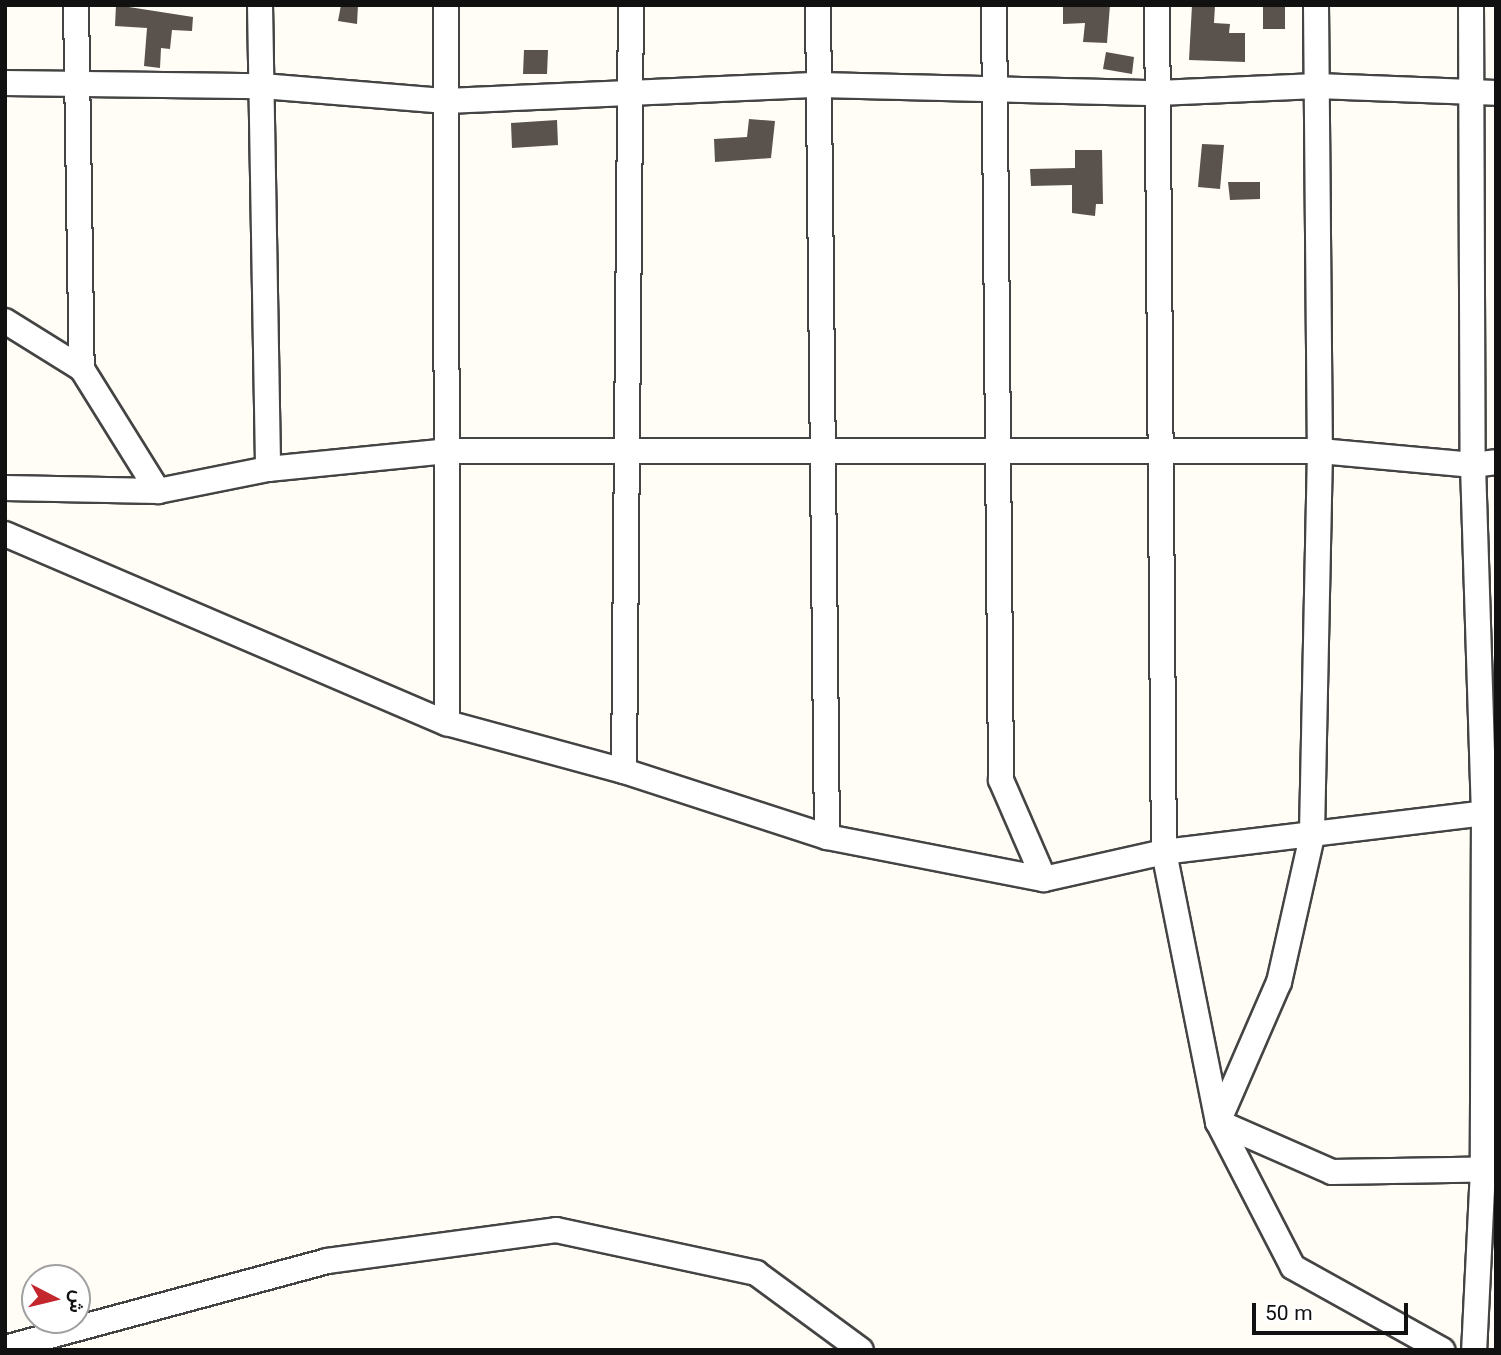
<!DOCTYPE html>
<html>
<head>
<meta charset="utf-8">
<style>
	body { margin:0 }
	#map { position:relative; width:1501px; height:1355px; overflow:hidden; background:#fffdf5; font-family:Georgia,Vazirmatn,serif }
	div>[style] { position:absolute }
	.building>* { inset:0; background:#5a524d }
	.roads { filter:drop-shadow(2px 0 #444) drop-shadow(-2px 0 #444) drop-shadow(0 2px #444) drop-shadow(0 -2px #444) }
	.minor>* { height:24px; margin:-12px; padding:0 12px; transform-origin:12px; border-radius:12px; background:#fff }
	span { translate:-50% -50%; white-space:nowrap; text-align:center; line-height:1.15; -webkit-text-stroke:7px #fff; paint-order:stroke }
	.frame { position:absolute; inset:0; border:7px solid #111; pointer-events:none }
	.north { position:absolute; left:21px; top:1264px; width:70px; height:70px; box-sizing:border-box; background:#fff; border:2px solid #a0a0a0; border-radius:50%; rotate:97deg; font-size:19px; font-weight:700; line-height:28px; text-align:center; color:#111 }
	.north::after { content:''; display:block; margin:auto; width:24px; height:32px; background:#c4262e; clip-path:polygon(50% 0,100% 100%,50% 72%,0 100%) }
	.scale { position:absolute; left:1252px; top:1303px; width:156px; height:32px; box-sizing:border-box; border:4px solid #111; border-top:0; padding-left:9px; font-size:21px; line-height:24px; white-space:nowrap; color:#111; -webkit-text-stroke:5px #fff; paint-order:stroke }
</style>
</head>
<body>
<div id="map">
	<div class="building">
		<i style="clip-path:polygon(116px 5px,193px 17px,192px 31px,172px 30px,170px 49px,161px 48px,160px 68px,144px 66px,147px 28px,115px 26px)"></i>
		<i style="clip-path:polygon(341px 5px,358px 5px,357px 24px,338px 21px)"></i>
		<i style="clip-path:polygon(1063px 5px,1110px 5px,1107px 43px,1083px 42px,1085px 23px,1063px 24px)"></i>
		<i style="clip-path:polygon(1192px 5px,1215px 5px,1214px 23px,1230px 24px,1229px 33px,1245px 33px,1245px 62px,1189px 60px)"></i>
		<i style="clip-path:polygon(1263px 5px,1285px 5px,1285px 29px,1263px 29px)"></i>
		<i style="clip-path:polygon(524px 50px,548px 50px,547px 74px,523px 74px)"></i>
		<i style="clip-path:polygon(1106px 52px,1134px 57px,1132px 74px,1103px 69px)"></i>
		<i style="clip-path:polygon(749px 119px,775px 121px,771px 158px,715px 162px,714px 139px,747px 137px)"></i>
		<i style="clip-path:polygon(557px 120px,558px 145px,512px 148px,511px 123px)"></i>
		<i style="clip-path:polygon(1202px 144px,1224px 145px,1220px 189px,1198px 187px)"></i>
		<i style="clip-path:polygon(1075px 150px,1102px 150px,1103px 204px,1096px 204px,1095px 216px,1072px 213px,1072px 185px,1031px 186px,1030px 169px,1075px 168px)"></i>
		<i style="clip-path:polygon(1228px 182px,1260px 182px,1260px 199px,1230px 200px)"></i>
	</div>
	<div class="roads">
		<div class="minor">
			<i style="left:76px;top:5px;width:364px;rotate:89.1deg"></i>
			<i style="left:82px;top:369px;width:144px;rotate:58.1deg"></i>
			<i style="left:260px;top:5px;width:464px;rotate:89deg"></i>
			<i style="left:446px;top:5px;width:718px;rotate:89.92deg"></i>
			<i style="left:818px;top:5px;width:832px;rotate:89.38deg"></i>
			<i style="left:994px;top:5px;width:775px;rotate:89.48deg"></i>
			<i style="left:1001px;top:780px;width:108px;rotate:66.5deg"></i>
			<i style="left:1157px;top:5px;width:847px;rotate:89.53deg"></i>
			<i style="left:1164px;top:852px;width:275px;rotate:78.7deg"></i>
			<i style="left:1218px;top:1122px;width:124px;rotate:23.7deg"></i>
			<i style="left:1332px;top:1172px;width:164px;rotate:-1deg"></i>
			<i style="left:1316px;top:5px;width:446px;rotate:89.5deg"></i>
			<i style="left:1320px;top:451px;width:385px;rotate:91.2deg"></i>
			<i style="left:1312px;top:836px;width:150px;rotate:102.7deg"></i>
			<i style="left:1279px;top:982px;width:153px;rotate:113.5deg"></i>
			<i style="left:1218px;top:1122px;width:163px;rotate:62.7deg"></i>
			<i style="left:1293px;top:1267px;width:171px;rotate:29.1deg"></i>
			<i style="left:1471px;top:5px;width:460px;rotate:89.8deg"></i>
			<i style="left:1473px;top:465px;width:347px;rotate:88.2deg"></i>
			<i style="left:1484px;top:812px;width:357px;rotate:90.2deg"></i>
			<i style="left:1483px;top:1169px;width:181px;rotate:92.8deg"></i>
			<i style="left:5px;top:83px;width:257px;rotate:0.7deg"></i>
			<i style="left:262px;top:86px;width:185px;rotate:4.7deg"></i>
			<i style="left:446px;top:101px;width:373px;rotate:-2.5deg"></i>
			<i style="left:819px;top:85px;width:339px;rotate:1.4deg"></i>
			<i style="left:1158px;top:93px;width:159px;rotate:-2.5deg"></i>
			<i style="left:1317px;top:86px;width:179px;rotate:2.2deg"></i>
			<i style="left:5px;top:321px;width:91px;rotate:31.9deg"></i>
			<i style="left:5px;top:488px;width:153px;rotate:1.1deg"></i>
			<i style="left:158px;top:491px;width:112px;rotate:-11.3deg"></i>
			<i style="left:268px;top:469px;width:180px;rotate:-5.7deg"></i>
			<i style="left:447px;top:451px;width:873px"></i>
			<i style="left:1320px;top:451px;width:154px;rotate:5.2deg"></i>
			<i style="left:1473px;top:465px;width:23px;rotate:-7deg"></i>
			<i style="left:5px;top:534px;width:481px;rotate:23.2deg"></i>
			<i style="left:447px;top:723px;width:183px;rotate:15.2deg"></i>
			<i style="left:624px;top:771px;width:213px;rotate:18deg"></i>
			<i style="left:827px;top:837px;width:221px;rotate:11deg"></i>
			<i style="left:1044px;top:879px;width:123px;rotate:-12.7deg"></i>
			<i style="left:1164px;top:852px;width:334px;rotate:-6.9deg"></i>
			<i style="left:624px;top:771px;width:766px;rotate:-89.48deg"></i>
			<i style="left:5px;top:1348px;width:334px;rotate:-15.1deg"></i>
			<i style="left:327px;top:1261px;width:231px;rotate:-7.7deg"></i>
			<i style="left:556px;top:1230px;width:205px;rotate:12.1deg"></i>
			<i style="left:756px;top:1273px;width:130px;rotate:36.3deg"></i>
		</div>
	</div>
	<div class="frame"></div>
	<div class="north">ش</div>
	<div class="scale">50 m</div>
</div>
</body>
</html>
